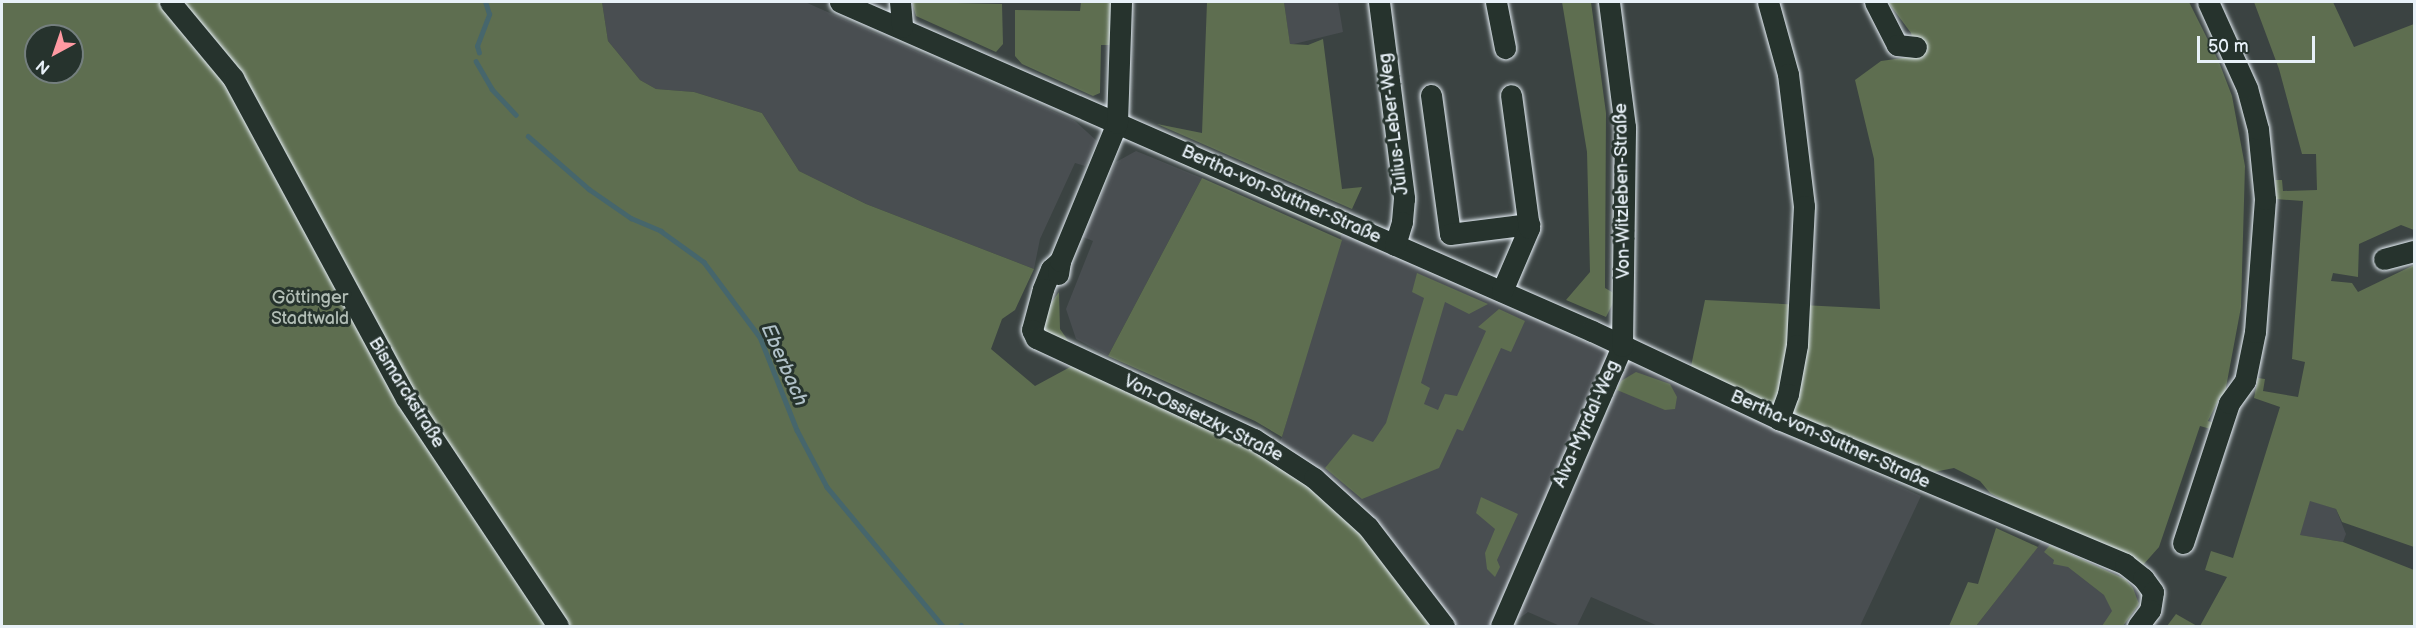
<!DOCTYPE html>
<html>
<head>
<meta charset="utf-8">
<style>
  body { margin:0 }
  #map { position:relative; width:2416px; height:628px; overflow:hidden; background:#3b4342; font-family:"Balsamiq Sans",sans-serif }
  div>[style] { position:absolute }
  .built>* { inset:0; background:#494e51 }
  .green>* { inset:0; background:#5e6e50; transform-origin:0 0 }
  .stream>* { height:4.5px; margin:-2.25px; padding:0 2.25px; transform-origin:2.25px; border-radius:2.25px; background:#46666c }
  .roads { filter:drop-shadow(0 0 2px #e8f1f8) drop-shadow(0 0 2px #e8f1f8) }
  .minor>* { height:21px; margin:-10.5px; padding:0 10.5px; transform-origin:10.5px; border-radius:10.5px; background:#26332d }
  span { translate:-50% -50%; white-space:nowrap; text-align:center; line-height:1.15; -webkit-text-stroke:6px #26332d; paint-order:stroke }
  .street-label { font-size:18px; color:#e8f1f8 }
  .park-label { font-size:18px; color:#b1bdb5 }
  .water-label { font-size:20px; color:#afc0c7; font-style:italic }
  .frame { position:absolute; inset:0; border:3px solid #e8f1f8; pointer-events:none }
  .north { position:absolute; left:24px; top:24px; width:60px; height:60px; box-sizing:border-box; background:#26332d; border:2px solid #747f7e; border-radius:50%; rotate:220deg; font-size:16px; font-weight:700; line-height:24px; text-align:center; color:#e8f1f8 }
  .north::after { content:''; display:block; margin:auto; width:21px; height:27px; background:#ff9aa2; clip-path:polygon(50% 0,100% 100%,50% 72%,0 100%) }
  .scale { position:absolute; left:2197px; top:36px; width:118px; height:27px; box-sizing:border-box; border:3px solid #e8f1f8; border-top:0; padding-left:8px; font-size:18px; line-height:21px; white-space:nowrap; color:#e8f1f8; -webkit-text-stroke:4px #26332d; paint-order:stroke }
</style>
</head>
<body>
<div id="map">
  <div class="built">
    <div style="clip-path:polygon(602px 2px,805px 2px,1075px 121px,1097px 141px,1085px 166px,1075px 163px,1040px 239px,1034px 269px,866px 204px,799px 171px,762px 113px,694px 92px,656px 89px,640px 80px,608px 41px)"></div>
    <div style="clip-path:polygon(1284px 2px,1338px 2px,1343px 32px,1290px 45px)"></div>
    <div style="clip-path:polygon(1136px 151px,1202px 178px,1108px 356px,1076px 339px,1066px 309px,1093px 241px,1083px 237px,1116px 162px)"></div>
    <div style="clip-path:polygon(1343px 230px,1921px 496px,1860px 626px,1658px 626px,1591px 597px,1577px 626px,1560px 626px,1528px 612px,1509px 626px,1433px 626px,1272px 459px,1282px 437px)"></div>
    <div style="clip-path:polygon(2310px 500px,2336px 509px,2346px 534px,2343px 542px,2299px 535px)"></div>
    <div style="clip-path:polygon(2042px 541px,2125px 579px,2138px 594px,2139px 604px,2123px 626px,1976px 626px)"></div>
  </div>
  <div class="green">
    <div style="clip-path:polygon(evenodd,2px 2px,602px 2px,608px 41px,640px 80px,656px 89px,694px 92px,762px 113px,799px 171px,866px 204px,1034px 269px,1015px 310px,1002px 319px,991px 349px,1035px 386px,1072px 366px,1239px 441px,1315px 490px,1368px 540px,1433px 626px,2px 626px,2px 2px,36px 36px,72px 36px,72px 72px,36px 72px,36px 36px)"></div>
    <div style="clip-path:polygon(912px 2px,1002px 4px,1003px 44px,996px 52px,916px 16px)"></div>
    <div style="clip-path:polygon(1081px 2px,1111px 2px,1110px 45px,1101px 45px,1100px 93px,1093px 96px,1022px 64px,1015px 56px,1015px 10px,1080px 11px)"></div>
    <div style="clip-path:polygon(1207px 2px,1284px 2px,1290px 44px,1308px 45px,1323px 39px,1342px 189px,1362px 187px,1352px 209px,1157px 124px,1202px 133px)"></div>
    <div style="clip-path:polygon(1562px 2px,1591px 2px,1606px 113px,1605px 288px,1617px 295px,1606px 317px,1566px 300px,1590px 272px,1587px 152px)"></div>
    <div style="clip-path:polygon(1888px 2px,2189px 2px,2219px 62px,2232px 96px,2245px 166px,2241px 307px,2224px 398px,2220px 397px,2208px 421px,2216px 424px,2214px 430px,2200px 426px,2159px 547px,2143px 565px,2028px 514px,1990px 493px,1980px 481px,1954px 468px,1934px 472px,1690px 371px,1705px 300px,1880px 309px,1874px 159px,1855px 80px,1881px 61px,1917px 56px,1911px 33px)"></div>
    <div style="clip-path:polygon(2254px 2px,2333px 2px,2354px 47px,2414px 24px,2414px 230px,2401px 225px,2359px 244px,2358px 277px,2333px 273px,2331px 281px,2352px 283px,2358px 292px,2414px 265px,2414px 547px,2342px 522px,2336px 509px,2310px 501px,2300px 535px,2343px 542px,2414px 570px,2414px 626px,2200px 626px,2227px 577px,2205px 570px,2211px 551px,2233px 558px,2280px 407px,2254px 398px,2258px 378px,2265px 379px,2263px 391px,2298px 397px,2305px 362px,2292px 359px,2303px 201px,2276px 199px,2275px 180px,2282px 180px,2283px 191px,2317px 190px,2316px 154px,2302px 154px,2279px 69px)"></div>
    <div style="left:1183px;top:160px;width:175px;height:4px;rotate:24deg"></div>
    <div style="clip-path:polygon(1202px 178px,1342px 240px,1282px 437px,1255px 421px,1108px 356px)"></div>
    <div style="clip-path:polygon(1417px 273px,1488px 304px,1469px 314px,1445px 302px,1421px 383px,1430px 388px,1424px 404px,1438px 410px,1445px 394px,1457px 396px,1486px 331px,1478px 327px,1499px 309px,1525px 321px,1511px 352px,1501px 348px,1463px 431px,1457px 429px,1439px 468px,1362px 499px,1325px 468px,1353px 434px,1373px 442px,1386px 423px,1424px 298px,1412px 292px)"></div>
    <div style="clip-path:polygon(1059px 292px,1060px 329px,1074px 349px,1044px 330px,1047px 309px)"></div>
    <div style="clip-path:polygon(1636px 372px,1670px 384px,1677px 397px,1675px 409px,1665px 410px,1617px 390px,1621px 381px)"></div>
    <div style="clip-path:polygon(1481px 497px,1518px 514px,1497px 560px,1500px 567px,1495px 577px,1487px 569px,1485px 553px,1495px 529px,1476px 513px)"></div>
    <div style="clip-path:polygon(1996px 528px,2038px 547px,1976px 626px,1949px 626px,1968px 582px,1978px 584px)"></div>
    <div style="clip-path:polygon(2050px 545px,2125px 579px,2133px 588px,2139px 604px,2123px 626px,2102px 626px,2112px 611px,2104px 595px,2068px 567px,2053px 564px,2054px 560px,2044px 552px)"></div>
    <div style="clip-path:polygon(2176px 614px,2197px 626px,2167px 626px)"></div>
  </div>
  <div class="stream">
    <div style="left:479px;top:53px;width:7px;rotate:-106deg"></div>
    <div style="left:477px;top:46px;width:34px;rotate:-69deg"></div>
    <div style="left:489px;top:14px;width:13px;rotate:-108deg"></div>
    <div style="left:476px;top:61px;width:32px;rotate:60deg"></div>
    <div style="left:492px;top:89px;width:35px;rotate:47deg"></div>
    <div style="left:528px;top:136px;width:81px;rotate:41deg"></div>
    <div style="left:589px;top:189px;width:51px;rotate:34.6deg"></div>
    <div style="left:631px;top:218px;width:33px;rotate:23deg"></div>
    <div style="left:661px;top:231px;width:53px;rotate:35.8deg"></div>
    <div style="left:704px;top:262px;width:94px;rotate:53.3deg"></div>
    <div style="left:760px;top:337px;width:100px;rotate:68.3deg"></div>
    <div style="left:797px;top:430px;width:64px;rotate:62.2deg"></div>
    <div style="left:827px;top:487px;width:181px;rotate:50.2deg"></div>
    <div style="left:960px;top:626px;width:1px;rotate:-45deg"></div>
  </div>
  <div class="roads">
    <div class="minor">
      <div style="left:170px;top:2px;width:99px;rotate:50.3deg"></div>
      <div style="left:233px;top:78px;width:364px;rotate:61.6deg"></div>
      <div style="left:406px;top:398px;width:274px;rotate:56.3deg"></div>
      <div style="left:840px;top:2px;width:821px;rotate:23.63deg"></div>
      <div style="left:1592px;top:331px;width:207px;rotate:25.2deg"></div>
      <div style="left:1779px;top:419px;width:375px;rotate:22.7deg"></div>
      <div style="left:2125px;top:564px;width:23px;rotate:38deg"></div>
      <div style="left:2143px;top:578px;width:17px;rotate:54deg"></div>
      <div style="left:2153px;top:592px;width:18px;rotate:99deg"></div>
      <div style="left:2150px;top:610px;width:20px;rotate:127deg"></div>
      <div style="left:900px;top:2px;width:25px;rotate:85deg"></div>
      <div style="left:1379px;top:2px;width:198px;rotate:82.7deg"></div>
      <div style="left:1404px;top:198px;width:24px;rotate:95deg"></div>
      <div style="left:1402px;top:222px;width:24px;rotate:107deg"></div>
      <div style="left:1496px;top:2px;width:47px;rotate:78.9deg"></div>
      <div style="left:1768px;top:2px;width:75px;rotate:74.5deg"></div>
      <div style="left:1788px;top:74px;width:133px;rotate:83.1deg"></div>
      <div style="left:1804px;top:206px;width:139px;rotate:92.9deg"></div>
      <div style="left:1797px;top:345px;width:50px;rotate:100.4deg"></div>
      <div style="left:1788px;top:394px;width:27px;rotate:110deg"></div>
      <div style="left:1875px;top:2px;width:48px;rotate:62.9deg"></div>
      <div style="left:1897px;top:45px;width:19px;rotate:6deg"></div>
      <div style="left:1431px;top:95px;width:140px;rotate:82.2deg"></div>
      <div style="left:1450px;top:234px;width:80px;rotate:-7.2deg"></div>
      <div style="left:2384px;top:259px;width:31px;rotate:-15deg"></div>
      <div style="left:1060px;top:261px;width:12px;rotate:138deg"></div>
      <div style="left:1051px;top:269px;width:22px;rotate:112deg"></div>
      <div style="left:1043px;top:289px;width:42px;rotate:105deg"></div>
      <div style="left:1032px;top:330px;width:9px;rotate:63deg"></div>
      <div style="left:1036px;top:338px;width:240px;rotate:24.9deg"></div>
      <div style="left:1254px;top:439px;width:72px;rotate:33deg"></div>
      <div style="left:1314px;top:478px;width:73px;rotate:42.2deg"></div>
      <div style="left:1368px;top:527px;width:125px;rotate:52.5deg"></div>
      <div style="left:1058px;top:274px;width:13px;rotate:-81deg"></div>
      <div style="left:1060px;top:261px;width:149px;rotate:-67.6deg"></div>
      <div style="left:1117px;top:123px;width:121px;rotate:-88.1deg"></div>
      <div style="left:1502px;top:291px;width:69px;rotate:-66.8deg"></div>
      <div style="left:1529px;top:228px;width:134px;rotate:-97.7deg"></div>
      <div style="left:2183px;top:543px;width:147px;rotate:-71.8deg"></div>
      <div style="left:2229px;top:403px;width:27px;rotate:-54deg"></div>
      <div style="left:2245px;top:381px;width:50px;rotate:-78.5deg"></div>
      <div style="left:2255px;top:332px;width:133px;rotate:-85.7deg"></div>
      <div style="left:2265px;top:199px;width:70px;rotate:-95.7deg"></div>
      <div style="left:2258px;top:129px;width:42px;rotate:-105deg"></div>
      <div style="left:2247px;top:88px;width:94px;rotate:-114.4deg"></div>
      <div style="left:1501px;top:626px;width:305px;rotate:-66.6deg"></div>
      <div style="left:1622px;top:346px;width:219px;rotate:-89.2deg"></div>
      <div style="left:1625px;top:127px;width:126px;rotate:-97.3deg"></div>
    </div>
  </div>
  <div class="street-label">
    <span style="left:1394px;top:124px;rotate:-97deg">Julius-Leber-Weg</span>
    <span style="left:1623px;top:191px;rotate:-91deg">Von-Witzleben-Straße</span>
    <span style="left:1281px;top:195px;rotate:24deg">Bertha-von-Suttner-Straße</span>
    <span style="left:406px;top:393px;rotate:58deg">Bismarckstraße</span>
    <span style="left:1203px;top:419px;rotate:26deg">Von-Ossietzky-Straße</span>
    <span style="left:1587px;top:424px;rotate:-66deg">Alva-Myrdal-Weg</span>
    <span style="left:1830px;top:440px;rotate:24deg">Bertha-von-Suttner-Straße</span>
  </div>
  <div class="park-label">
    <span style="left:310px;top:309px">Göttinger<br>Stadtwald</span>
  </div>
  <div class="water-label">
    <span style="left:784px;top:365px;rotate:66deg">Eberbach</span>
  </div>
  <div class="frame"></div>
  <div class="north">N</div>
  <div class="scale">50 m</div>
</div>
</body>
</html>
